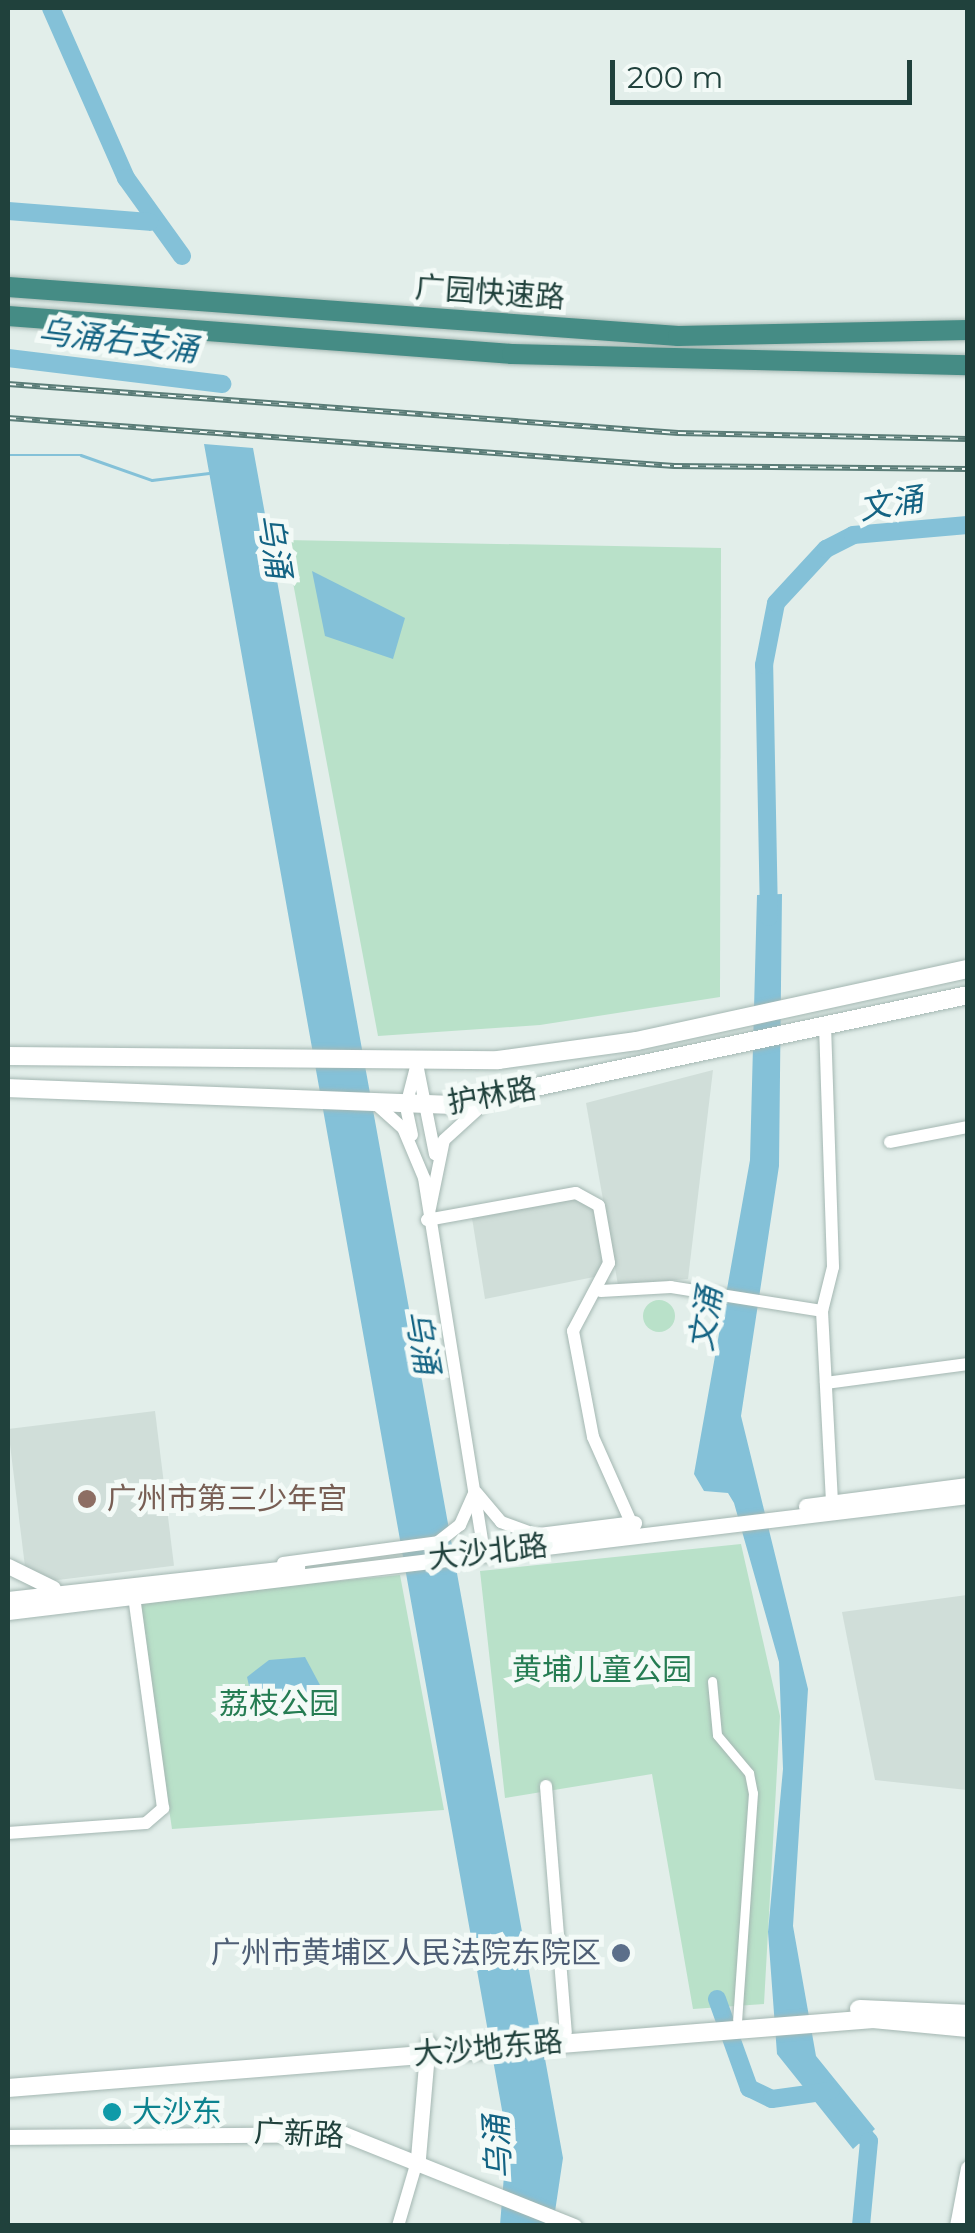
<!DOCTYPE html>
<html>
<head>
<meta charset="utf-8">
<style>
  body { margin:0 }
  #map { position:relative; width:975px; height:2233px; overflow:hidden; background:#e2eeea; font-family:Montserrat,"Noto Sans SC",sans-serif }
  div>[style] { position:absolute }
  .built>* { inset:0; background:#d0ded9; transform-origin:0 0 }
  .green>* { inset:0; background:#b9e1c9 }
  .round { border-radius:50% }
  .water>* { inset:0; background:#84c1d8 }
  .stream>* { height:2.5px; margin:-1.25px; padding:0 1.25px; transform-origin:1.25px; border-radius:1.25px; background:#84c1d8 }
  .river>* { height:18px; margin:-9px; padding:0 9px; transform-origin:9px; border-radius:9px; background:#84c1d8 }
  .roads { filter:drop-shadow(0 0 2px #a4b7b2) drop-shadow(0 0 2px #a4b7b2) }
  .pedestrian>* { height:9px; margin:-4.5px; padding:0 4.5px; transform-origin:4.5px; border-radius:4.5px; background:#fff }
  .minor>* { height:12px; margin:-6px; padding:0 6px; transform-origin:6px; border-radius:6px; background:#fff }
  .tertiary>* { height:15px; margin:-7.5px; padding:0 7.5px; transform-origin:7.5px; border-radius:7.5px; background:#fff }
  .secondary>* { height:18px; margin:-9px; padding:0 9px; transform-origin:9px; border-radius:9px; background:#fff }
  .trunk>* { height:20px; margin:-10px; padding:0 10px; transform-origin:10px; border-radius:10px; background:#458c85 }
  .rail>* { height:6px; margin-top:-3px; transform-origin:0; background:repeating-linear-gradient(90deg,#f3faf7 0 8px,#5a7c77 0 16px); box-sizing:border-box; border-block:2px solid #5a7c77 }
  .dots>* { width:28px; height:28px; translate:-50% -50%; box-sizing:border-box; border:5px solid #f3faf7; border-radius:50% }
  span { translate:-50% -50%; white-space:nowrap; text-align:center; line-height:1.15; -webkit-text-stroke:10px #f3faf7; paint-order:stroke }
  .street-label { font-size:30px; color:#20413c }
  .education-label { font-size:30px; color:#785e54 }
  .left { translate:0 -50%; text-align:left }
  .park-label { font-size:30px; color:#257c52 }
  .service-label { font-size:30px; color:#4e5e75 }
  .right { translate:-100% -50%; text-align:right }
  .culture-label { font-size:30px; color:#0d838f }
  .water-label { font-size:32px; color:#136383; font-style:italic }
  .frame { position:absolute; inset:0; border:10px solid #20413c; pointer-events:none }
  .scale { position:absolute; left:610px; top:60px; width:302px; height:45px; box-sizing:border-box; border:5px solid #20413c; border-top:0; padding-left:12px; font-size:30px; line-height:35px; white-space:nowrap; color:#20413c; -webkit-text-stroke:8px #f3faf7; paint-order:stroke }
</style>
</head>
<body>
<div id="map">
  <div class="built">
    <div style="clip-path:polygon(713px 1070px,688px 1279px,618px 1285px,586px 1103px)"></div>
    <div style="clip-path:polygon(572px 1196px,600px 1213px,607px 1249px,599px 1276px,485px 1299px,472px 1218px)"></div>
    <div style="left:155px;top:1411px;width:156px;height:148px;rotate:83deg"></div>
    <div style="clip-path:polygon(967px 1595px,967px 1790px,875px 1780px,842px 1612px)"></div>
  </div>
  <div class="green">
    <div style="clip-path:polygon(285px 540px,721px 548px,720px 997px,540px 1025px,378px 1036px)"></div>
    <div class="round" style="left:643px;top:1300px;width:32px;height:32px"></div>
    <div style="clip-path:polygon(741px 1544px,780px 1716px,764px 2004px,693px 2009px,652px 1774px,505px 1798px,480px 1571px)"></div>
    <div style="clip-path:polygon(400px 1575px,444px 1810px,172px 1829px,138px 1600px)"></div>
  </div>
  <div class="water">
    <div style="clip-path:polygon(204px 444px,253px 448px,563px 2158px,553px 2225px,500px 2225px,507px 2138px)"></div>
    <div style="clip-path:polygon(312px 571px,405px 618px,393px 659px,325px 636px)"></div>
    <div style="clip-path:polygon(782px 894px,779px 1166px,741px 1416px,808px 1689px,793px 1926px,816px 2056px,875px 2129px,853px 2149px,777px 2054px,768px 1932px,783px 1769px,779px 1662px,734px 1503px,728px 1493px,704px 1491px,694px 1474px,750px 1160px,757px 895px)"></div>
    <div style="clip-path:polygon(305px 1657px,328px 1700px,319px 1708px,250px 1690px,247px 1677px,269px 1660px)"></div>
  </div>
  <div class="stream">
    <div style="left:8px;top:455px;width:73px"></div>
    <div style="left:81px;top:455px;width:75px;rotate:19.4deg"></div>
    <div style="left:152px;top:480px;width:57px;rotate:-7deg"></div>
  </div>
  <div class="river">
    <div style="left:51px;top:8px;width:186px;rotate:66.2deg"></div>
    <div style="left:126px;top:178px;width:96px;rotate:54.3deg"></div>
    <div style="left:8px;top:211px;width:142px;rotate:4.4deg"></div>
    <div style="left:8px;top:358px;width:216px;rotate:6.9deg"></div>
    <div style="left:769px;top:917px;width:252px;rotate:-91.1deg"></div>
    <div style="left:764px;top:665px;width:63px;rotate:-79deg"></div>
    <div style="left:776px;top:603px;width:74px;rotate:-47.2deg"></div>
    <div style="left:826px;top:549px;width:30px;rotate:-27deg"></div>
    <div style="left:853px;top:535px;width:115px;rotate:-5deg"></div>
    <div style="left:717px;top:1999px;width:95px;rotate:70.2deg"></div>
    <div style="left:749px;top:2088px;width:25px;rotate:26deg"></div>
    <div style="left:772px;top:2099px;width:59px;rotate:-7.9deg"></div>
    <div style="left:855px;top:2124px;width:22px;rotate:51deg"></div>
    <div style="left:869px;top:2141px;width:85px;rotate:95.4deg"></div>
  </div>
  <div class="roads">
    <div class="pedestrian">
      <div style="left:712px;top:1681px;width:54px;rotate:84.7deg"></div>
      <div style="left:717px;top:1735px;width:50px;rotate:49.9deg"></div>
      <div style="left:749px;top:1773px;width:20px;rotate:79deg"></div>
      <div style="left:753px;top:1793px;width:227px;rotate:94deg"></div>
    </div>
    <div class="minor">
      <div style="left:825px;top:1025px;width:242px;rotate:88.1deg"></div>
      <div style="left:833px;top:1267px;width:45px;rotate:104deg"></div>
      <div style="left:822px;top:1311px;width:191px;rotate:87deg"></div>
      <div style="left:417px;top:1064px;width:92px;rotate:78.7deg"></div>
      <div style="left:376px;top:1104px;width:36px;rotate:42deg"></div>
      <div style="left:403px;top:1128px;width:54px;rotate:67.2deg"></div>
      <div style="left:424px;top:1178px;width:375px;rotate:80.9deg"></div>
      <div style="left:412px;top:1135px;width:30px;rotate:-102deg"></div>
      <div style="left:406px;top:1106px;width:40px;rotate:-75.6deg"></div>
      <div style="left:890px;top:1142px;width:79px;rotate:-10.9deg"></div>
      <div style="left:430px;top:1208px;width:69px;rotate:-78.4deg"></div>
      <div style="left:444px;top:1140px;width:59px;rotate:-42.3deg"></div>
      <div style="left:427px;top:1220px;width:151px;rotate:-10.3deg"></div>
      <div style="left:576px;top:1193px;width:26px;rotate:29deg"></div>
      <div style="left:599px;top:1206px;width:58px;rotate:80deg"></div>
      <div style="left:609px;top:1263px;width:77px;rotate:117.9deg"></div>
      <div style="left:573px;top:1331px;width:108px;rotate:79.3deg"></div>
      <div style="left:593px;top:1437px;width:101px;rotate:66deg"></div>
      <div style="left:601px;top:1291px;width:70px;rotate:-3.3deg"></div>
      <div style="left:671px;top:1287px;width:153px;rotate:9deg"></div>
      <div style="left:826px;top:1383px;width:143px;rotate:-7.6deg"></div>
      <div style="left:476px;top:1492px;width:39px;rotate:50deg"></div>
      <div style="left:501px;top:1522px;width:35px;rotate:20deg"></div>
      <div style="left:283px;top:1563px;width:156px;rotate:-7.7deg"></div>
      <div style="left:438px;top:1542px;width:28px;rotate:-38deg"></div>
      <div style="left:460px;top:1525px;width:35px;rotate:-66deg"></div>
      <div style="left:546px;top:1786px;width:247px;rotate:85.4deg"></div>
      <div style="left:8px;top:1833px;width:138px;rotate:-4.1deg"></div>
      <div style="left:146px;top:1823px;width:23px;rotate:-41deg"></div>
      <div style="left:163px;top:1808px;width:214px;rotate:-97.8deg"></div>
      <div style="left:398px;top:2226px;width:71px;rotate:-73.6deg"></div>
    </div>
    <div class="tertiary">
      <div style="left:806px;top:1506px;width:163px;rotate:-7.4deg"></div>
      <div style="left:523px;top:1537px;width:112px;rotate:-7.2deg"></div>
      <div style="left:8px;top:1566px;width:50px;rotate:26.1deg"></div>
      <div style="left:8px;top:1599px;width:291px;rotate:-6.3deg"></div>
      <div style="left:8px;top:1612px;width:967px;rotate:-6.89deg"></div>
      <div style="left:8px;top:2137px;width:336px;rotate:-0.5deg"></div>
      <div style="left:344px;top:2134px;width:248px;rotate:21.8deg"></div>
      <div style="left:418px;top:2158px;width:116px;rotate:-85.1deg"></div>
      <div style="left:957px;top:2226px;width:59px;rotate:-79.3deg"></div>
    </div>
    <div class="secondary">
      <div style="left:8px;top:1056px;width:490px;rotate:0.5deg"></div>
      <div style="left:498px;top:1060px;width:140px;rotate:-7.8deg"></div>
      <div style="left:637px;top:1041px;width:339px;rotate:-12.3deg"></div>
      <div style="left:8px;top:1088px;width:443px;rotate:2.2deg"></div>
      <div style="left:451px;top:1105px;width:529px;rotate:-12.01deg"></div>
      <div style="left:859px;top:2009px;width:109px;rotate:2.6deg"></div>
      <div style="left:8px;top:2088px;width:868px;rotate:-4.56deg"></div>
      <div style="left:873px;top:2019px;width:95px;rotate:5.4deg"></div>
    </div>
    <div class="trunk">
      <div style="left:8px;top:287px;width:672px;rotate:4.18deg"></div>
      <div style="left:678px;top:336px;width:290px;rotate:-1.2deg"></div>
      <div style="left:8px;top:316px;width:505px;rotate:4.31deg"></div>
      <div style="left:512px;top:354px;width:456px;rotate:1.4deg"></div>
    </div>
  </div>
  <div class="rail">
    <div style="left:8px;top:384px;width:672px;rotate:4.18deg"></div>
    <div style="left:678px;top:433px;width:290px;rotate:1.2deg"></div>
    <div style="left:8px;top:418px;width:668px;rotate:4.12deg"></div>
    <div style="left:674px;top:466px;width:294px;rotate:0.6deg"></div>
  </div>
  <div class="dots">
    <div style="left:87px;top:1499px;background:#8d6e63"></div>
    <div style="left:621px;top:1953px;background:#5c6f8a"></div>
    <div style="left:112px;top:2112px;background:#0f9aa8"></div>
  </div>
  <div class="street-label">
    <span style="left:490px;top:293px;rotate:4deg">广园快速路</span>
    <span style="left:492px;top:1096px;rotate:-10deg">护林路</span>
    <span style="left:488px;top:1552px;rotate:-6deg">大沙北路</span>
    <span style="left:488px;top:2048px;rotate:-5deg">大沙地东路</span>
    <span style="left:299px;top:2134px;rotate:3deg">广新路</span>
  </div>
  <div class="education-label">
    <span class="left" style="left:107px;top:1499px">广州市第三少年宫</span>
  </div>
  <div class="park-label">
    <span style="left:602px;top:1670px">黄埔儿童公园</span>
    <span style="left:279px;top:1704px">荔枝公园</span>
  </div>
  <div class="service-label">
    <span class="right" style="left:601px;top:1953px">广州市黄埔区人民法院东院区</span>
  </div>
  <div class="culture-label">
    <span class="left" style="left:132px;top:2112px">大沙东</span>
  </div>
  <div class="water-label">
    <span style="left:118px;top:341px;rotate:7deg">乌涌右支涌</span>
    <span style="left:891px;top:504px;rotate:-9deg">文涌</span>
    <span style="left:274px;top:546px;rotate:81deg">乌涌</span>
    <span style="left:706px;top:1319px;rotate:-81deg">文涌</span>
    <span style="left:422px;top:1342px;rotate:80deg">乌涌</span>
    <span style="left:498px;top:2147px;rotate:-93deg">乌涌</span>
  </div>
  <div class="frame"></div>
  <div class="scale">200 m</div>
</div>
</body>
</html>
